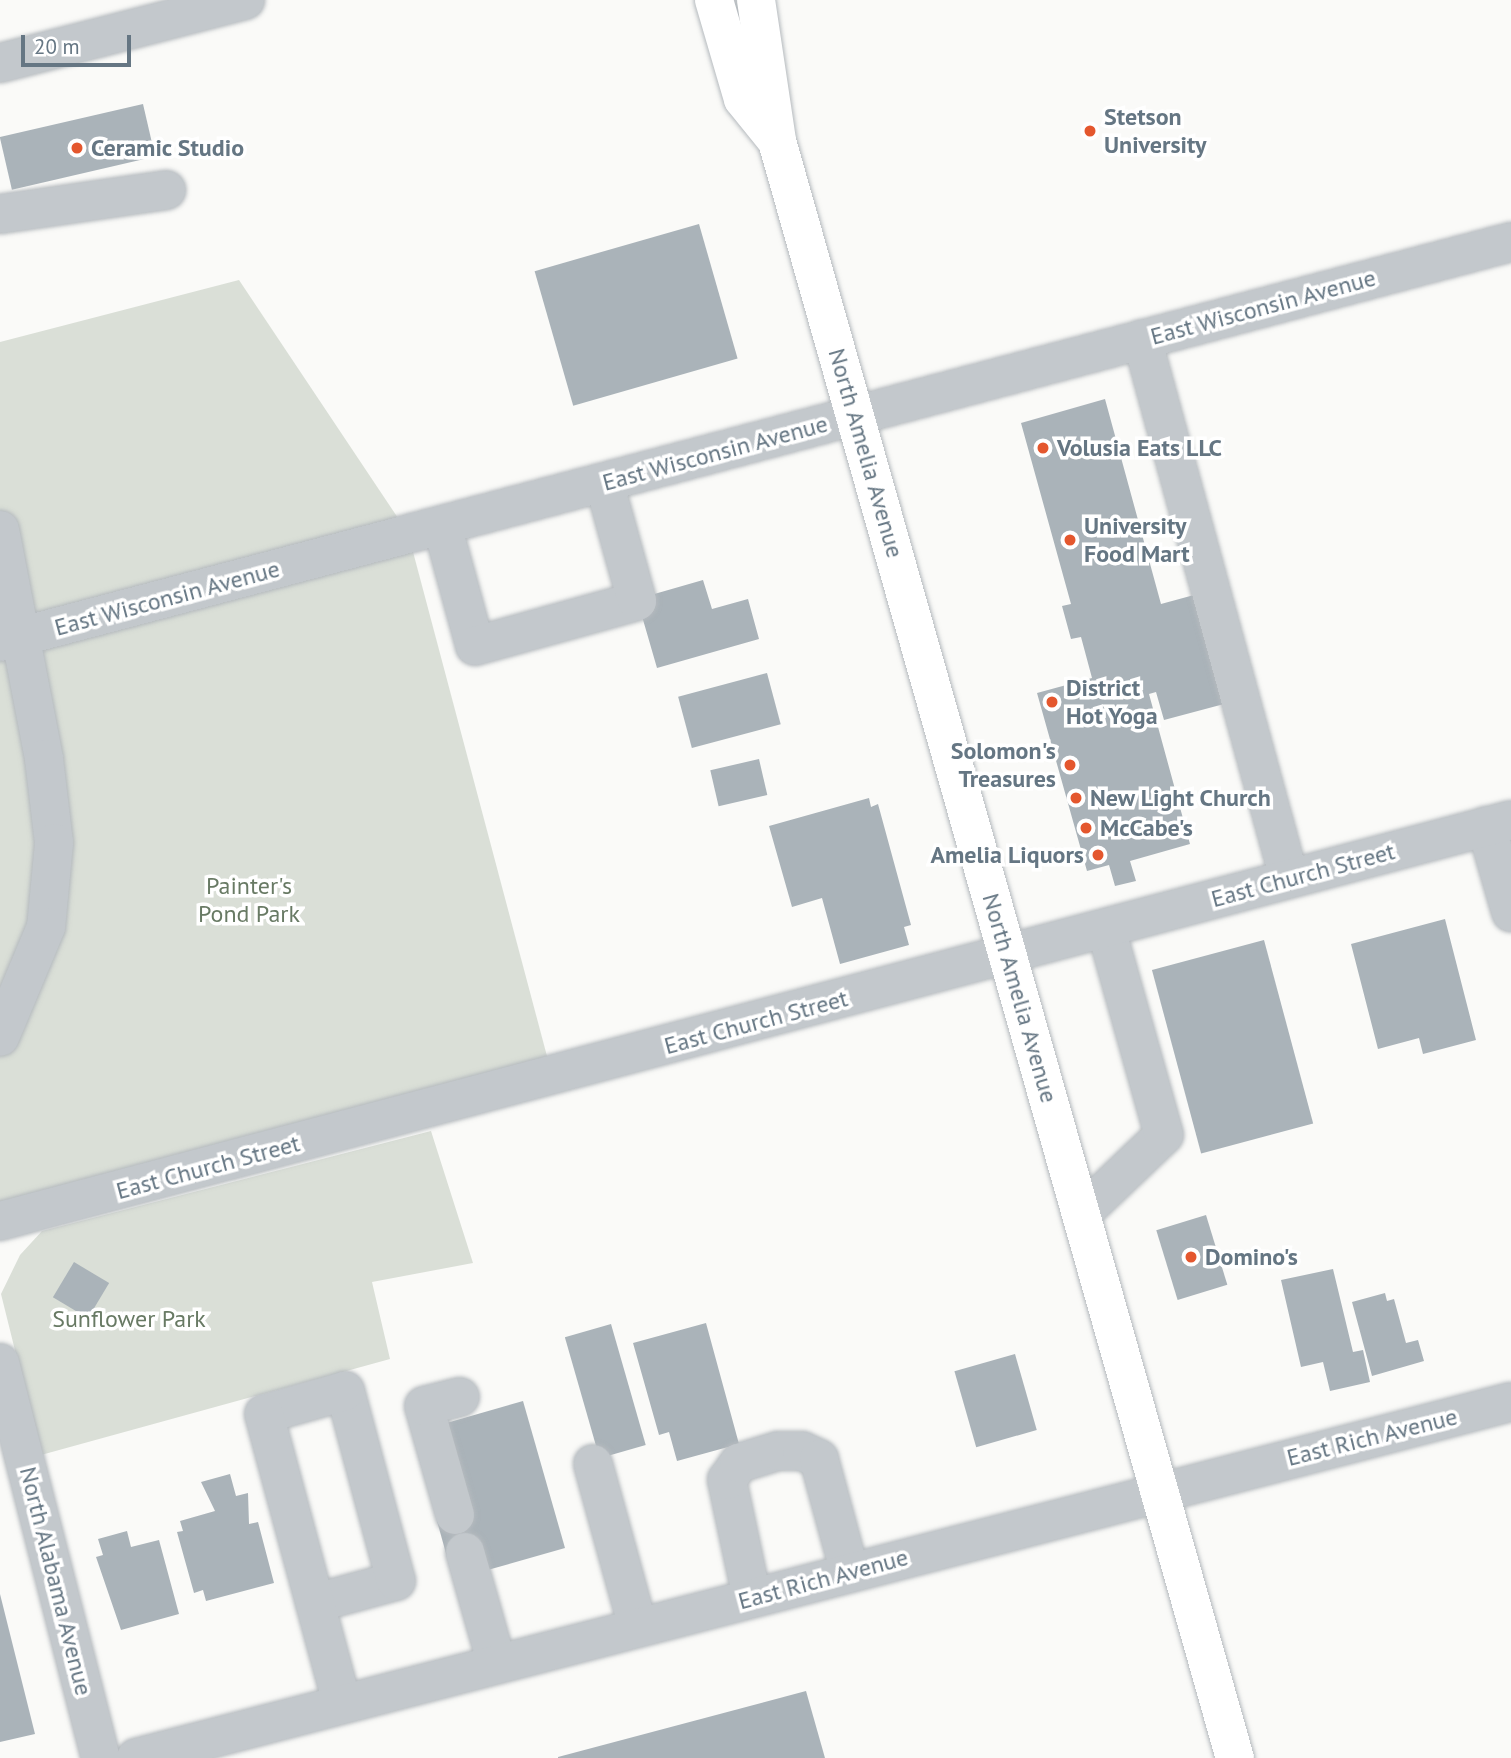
<!DOCTYPE html>
<html>
<head>
<meta charset="utf-8">
<style>
  body { margin:0 }
  #map { position:relative; width:1511px; height:1758px; overflow:hidden; background:#fafaf8; font-family:"PT Sans",sans-serif }
  div>[style] { position:absolute }
  .green>* { inset:0; background:#dadfd7 }
  .building>* { inset:0; background:#aab3b9; transform-origin:0 0 }
  .roads { filter:drop-shadow(0 0 2px #b5babe) drop-shadow(0 0 2px #b5babe) }
  .minor>* { height:38px; margin:-19px; padding:0 19px; transform-origin:19px; border-radius:19px; background:#c3c8cc }
  .major>* { height:38px; margin:-19px; padding:0 19px; transform-origin:19px; border-radius:19px; background:#fff }
  .dots>* { width:19px; height:19px; translate:-50% -50%; box-sizing:border-box; border:4px solid #fff; border-radius:50% }
  span { translate:-50% -50%; white-space:nowrap; text-align:center; line-height:1.15; -webkit-text-stroke:7px #fff; paint-order:stroke }
  .poi-label { font-size:24px; color:#657683; font-weight:700 }
  .left { translate:0 -50%; text-align:left }
  .right { translate:-100% -50%; text-align:right }
  .street-label { font-size:24px; color:#657683 }
  .park-label { font-size:24px; color:#687a64 }
  .scale { position:absolute; left:21px; top:35px; width:110px; height:32px; box-sizing:border-box; border:4px solid #657683; border-top:0; padding-left:9px; font-size:21px; line-height:24px; white-space:nowrap; color:#657683; -webkit-text-stroke:5px #fff; paint-order:stroke }
</style>
</head>
<body>
<div id="map">
  <div class="green">
    <div style="clip-path:polygon(239px 280px,408px 533px,552px 1075px,0 1221px,0 342px)"></div>
    <div style="clip-path:polygon(431px 1131px,473px 1263px,372px 1282px,390px 1359px,41px 1455px,1px 1294px,20px 1255px,42px 1231px)"></div>
  </div>
  <div class="building">
    <div style="left:143px;top:104px;width:54px;height:147px;rotate:77deg"></div>
    <div style="left:699px;top:224px;width:140px;height:171px;rotate:74deg"></div>
    <div style="clip-path:polygon(1105px 399px,1161px 604px,1194px 595px,1224px 704px,1164px 720px,1156px 692px,1149px 694px,1190px 844px,1130px 861px,1136px 881px,1115px 886px,1109px 865px,1087px 871px,1037px 693px,1092px 678px,1081px 637px,1071px 639px,1062px 606px,1071px 604px,1021px 423px)"></div>
    <div style="clip-path:polygon(703px 580px,712px 609px,748px 599px,759px 639px,657px 668px,637px 599px)"></div>
    <div style="left:767px;top:673px;width:53px;height:92px;rotate:75deg"></div>
    <div style="left:759px;top:759px;width:37px;height:50px;rotate:77deg"></div>
    <div style="clip-path:polygon(869px 798px,871px 807px,878px 804px,911px 925px,904px 927px,909px 945px,840px 964px,822px 898px,792px 907px,769px 826px)"></div>
    <div style="clip-path:polygon(1445px 919px,1476px 1040px,1423px 1054px,1419px 1038px,1378px 1049px,1351px 944px)"></div>
    <div style="left:1264px;top:940px;width:190px;height:116px;rotate:75deg"></div>
    <div style="left:1206px;top:1215px;width:73px;height:52px;rotate:73deg"></div>
    <div style="left:74px;top:1262px;width:41px;height:41px;rotate:31deg"></div>
    <div style="clip-path:polygon(1333px 1269px,1353px 1352px,1363px 1350px,1370px 1382px,1330px 1391px,1323px 1362px,1301px 1367px,1281px 1280px)"></div>
    <div style="clip-path:polygon(1385px 1293px,1387px 1301px,1394px 1299px,1406px 1343px,1418px 1340px,1424px 1361px,1372px 1376px,1352px 1302px)"></div>
    <div style="clip-path:polygon(706px 1323px,739px 1444px,677px 1461px,669px 1432px,659px 1435px,633px 1343px)"></div>
    <div style="left:611px;top:1324px;width:126px;height:48px;rotate:74deg"></div>
    <div style="left:1015px;top:1354px;width:79px;height:63px;rotate:74deg"></div>
    <div style="clip-path:polygon(523px 1401px,565px 1548px,477px 1573px,447px 1557px,437px 1521px,436px 1426px)"></div>
    <div style="clip-path:polygon(230px 1474px,236px 1496px,248px 1493px,249px 1524px,258px 1522px,274px 1583px,206px 1601px,203px 1590px,194px 1593px,177px 1532px,183px 1531px,180px 1521px,215px 1511px,201px 1482px)"></div>
    <div style="clip-path:polygon(127px 1531px,131px 1547px,159px 1540px,179px 1614px,121px 1630px,96px 1557px,103px 1555px,98px 1539px)"></div>
    <div style="clip-path:polygon(0 1594px,35px 1734px,0 1742px)"></div>
    <div style="clip-path:polygon(806px 1691px,825px 1758px,558px 1758px,558px 1757px)"></div>
  </div>
  <div class="roads">
    <div class="minor">
      <div style="left:0;top:63px;width:253px;rotate:-14.4deg"></div>
      <div style="left:0;top:214px;width:168px;rotate:-8.2deg"></div>
      <div style="left:1142px;top:339px;width:559px;rotate:74.74deg"></div>
      <div style="left:442px;top:525px;width:125px;rotate:74.7deg"></div>
      <div style="left:475px;top:646px;width:168px;rotate:-15.5deg"></div>
      <div style="left:637px;top:601px;width:123px;rotate:-105.5deg"></div>
      <div style="left:0;top:530px;width:233px;rotate:79.1deg"></div>
      <div style="left:44px;top:759px;width:85px;rotate:83.2deg"></div>
      <div style="left:54px;top:843px;width:84px;rotate:95.4deg"></div>
      <div style="left:46px;top:927px;width:119px;rotate:112.7deg"></div>
      <div style="left:0;top:642px;width:1563px;rotate:-14.83deg"></div>
      <div style="left:1486px;top:826px;width:90px;rotate:73.8deg"></div>
      <div style="left:1082px;top:1213px;width:113px;rotate:-43.6deg"></div>
      <div style="left:1164px;top:1135px;width:214px;rotate:-105.7deg"></div>
      <div style="left:0;top:1221px;width:1563px;rotate:-14.86deg"></div>
      <div style="left:0;top:1363px;width:408px;rotate:75.7deg"></div>
      <div style="left:593px;top:1464px;width:169px;rotate:74.6deg"></div>
      <div style="left:455px;top:1515px;width:113px;rotate:-105.9deg"></div>
      <div style="left:424px;top:1406px;width:37px;rotate:-14deg"></div>
      <div style="left:465px;top:1552px;width:116px;rotate:74.1deg"></div>
      <div style="left:752px;top:1598px;width:121px;rotate:-102deg"></div>
      <div style="left:727px;top:1480px;width:21px;rotate:-55deg"></div>
      <div style="left:739px;top:1463px;width:41px;rotate:-17.1deg"></div>
      <div style="left:778px;top:1451px;width:24px"></div>
      <div style="left:802px;top:1451px;width:19px;rotate:25deg"></div>
      <div style="left:819px;top:1459px;width:118px;rotate:74.8deg"></div>
      <div style="left:315px;top:1603px;width:84px;rotate:-15.2deg"></div>
      <div style="left:396px;top:1581px;width:197px;rotate:-105deg"></div>
      <div style="left:345px;top:1391px;width:84px;rotate:164.1deg"></div>
      <div style="left:264px;top:1414px;width:300px;rotate:74.9deg"></div>
      <div style="left:136px;top:1758px;width:1420px;rotate:-14.52deg"></div>
    </div>
    <div class="major">
      <div style="left:714px;top:0;width:103px;rotate:73.7deg"></div>
      <div style="left:743px;top:99px;width:54px;rotate:51deg"></div>
      <div style="left:756px;top:0;width:143px;rotate:81.5deg"></div>
      <div style="left:777px;top:141px;width:1681px;rotate:74.19deg"></div>
    </div>
  </div>
  <div class="dots">
    <div style="left:1090px;top:131px;background:#e4572e"></div>
    <div style="left:77px;top:148px;background:#e4572e"></div>
    <div style="left:1043px;top:448px;background:#e4572e"></div>
    <div style="left:1070px;top:540px;background:#e4572e"></div>
    <div style="left:1052px;top:702px;background:#e4572e"></div>
    <div style="left:1070px;top:765px;background:#e4572e"></div>
    <div style="left:1076px;top:798px;background:#e4572e"></div>
    <div style="left:1086px;top:828px;background:#e4572e"></div>
    <div style="left:1098px;top:855px;background:#e4572e"></div>
    <div style="left:1191px;top:1257px;background:#e4572e"></div>
  </div>
  <div class="poi-label">
    <span class="left" style="left:1104px;top:131px">Stetson<br>University</span>
    <span class="left" style="left:91px;top:148px">Ceramic Studio</span>
    <span class="left" style="left:1057px;top:448px">Volusia Eats LLC</span>
    <span class="left" style="left:1084px;top:540px">University<br>Food Mart</span>
    <span class="left" style="left:1066px;top:702px">District<br>Hot Yoga</span>
    <span class="right" style="left:1056px;top:765px">Solomon's<br>Treasures</span>
    <span class="left" style="left:1090px;top:798px">New Light Church</span>
    <span class="left" style="left:1100px;top:828px">McCabe's</span>
    <span class="right" style="left:1084px;top:855px">Amelia Liquors</span>
    <span class="left" style="left:1205px;top:1257px">Domino's</span>
  </div>
  <div class="street-label">
    <span style="left:1263px;top:307px;rotate:-15deg">East Wisconsin Avenue</span>
    <span style="left:715px;top:453px;rotate:-15deg">East Wisconsin Avenue</span>
    <span style="left:866px;top:453px;rotate:74deg">North Amelia Avenue</span>
    <span style="left:167px;top:598px;rotate:-15deg">East Wisconsin Avenue</span>
    <span style="left:1303px;top:875px;rotate:-15deg">East Church Street</span>
    <span style="left:1020px;top:998px;rotate:74deg">North Amelia Avenue</span>
    <span style="left:756px;top:1022px;rotate:-15deg">East Church Street</span>
    <span style="left:208px;top:1167px;rotate:-15deg">East Church Street</span>
    <span style="left:1372px;top:1437px;rotate:-14deg">East Rich Avenue</span>
    <span style="left:823px;top:1579px;rotate:-15deg">East Rich Avenue</span>
    <span style="left:56px;top:1581px;rotate:76deg">North Alabama Avenue</span>
  </div>
  <div class="park-label">
    <span style="left:249px;top:900px">Painter's<br>Pond Park</span>
    <span style="left:129px;top:1319px">Sunflower Park</span>
  </div>
  <div class="scale">20 m</div>
</div>
</body>
</html>
